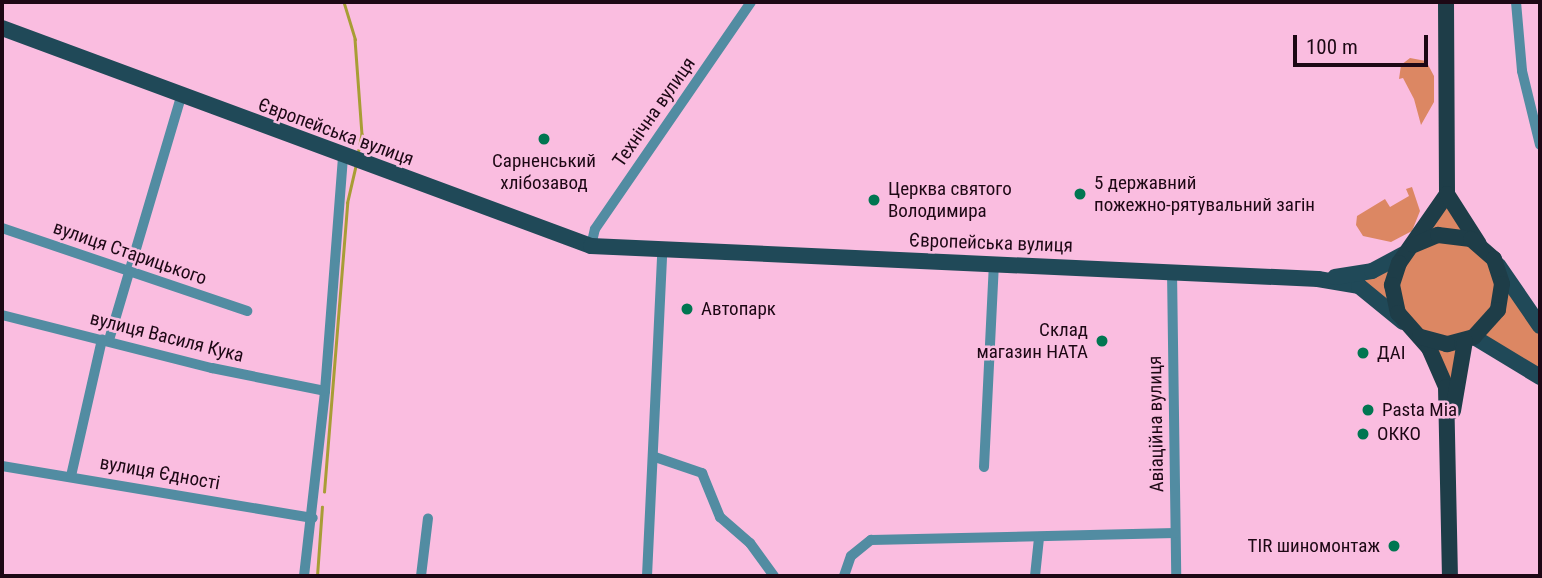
<!DOCTYPE html>
<html>
<head>
<meta charset="utf-8">
<style>
  body { margin:0 }
  #map { position:relative; width:1542px; height:578px; overflow:hidden; background:#fabde0; font-family:"Roboto Condensed",sans-serif }
  div>[style] { position:absolute }
  .green>* { inset:0; background:#dc8763 }
  .stream>* { height:2.5px; margin:-1.25px; padding:0 1.25px; transform-origin:1.25px; border-radius:1.25px; background:#a89d35 }
  .minor>* { height:10px; margin:-5px; padding:0 5px; transform-origin:5px; border-radius:5px; background:#528ca2 }
  .primary>* { height:16px; margin:-8px; padding:0 8px; transform-origin:8px; border-radius:8px; background:#204958 }
  .trunk>* { height:16px; margin:-8px; padding:0 8px; transform-origin:8px; border-radius:8px; background:#1e3d48 }
  .dots>* { width:19px; height:19px; translate:-50% -50%; box-sizing:border-box; border:4px solid #fabde0; border-radius:50% }
  span { translate:-50% -50%; white-space:nowrap; text-align:center; line-height:1.15; -webkit-text-stroke:5px #fabde0; paint-order:stroke }
  .street-label { font-size:19px; color:#1d0815 }
  .poi-label { font-size:19px; color:#1d0815 }
  .left { translate:0 -50%; text-align:left }
  .right { translate:-100% -50%; text-align:right }
  .frame { position:absolute; inset:0; border:4px solid #1d0815; pointer-events:none }
  .scale { position:absolute; left:1293px; top:35px; width:135px; height:32px; box-sizing:border-box; border:4px solid #1d0815; border-top:0; padding-left:9px; font-size:21px; line-height:24px; white-space:nowrap; color:#1d0815; -webkit-text-stroke:5px #fabde0; paint-order:stroke }
</style>
</head>
<body>
<div id="map">
  <div class="green">
    <div style="clip-path:polygon(1410px 58px,1426px 61px,1434px 76px,1434px 102px,1421px 125px,1414px 99px,1403px 78px,1399px 79px,1401px 65px)"></div>
    <div style="clip-path:polygon(1412px 187px,1420px 211px,1412px 231px,1391px 242px,1363px 236px,1356px 225px,1357px 216px,1385px 199px,1390px 207px,1409px 196px,1406px 189px)"></div>
    <div style="clip-path:polygon(1447px 194px,1540px 326px,1540px 377px,1474px 337px,1454px 405px,1441px 372px,1358px 274px,1404px 254px)"></div>
  </div>
  <div class="stream">
    <div style="left:344px;top:2px;width:39px;rotate:73deg"></div>
    <div style="left:355px;top:39px;width:95px;rotate:85.8deg"></div>
    <div style="left:362px;top:134px;width:20px;rotate:101deg"></div>
    <div style="left:324px;top:492px;width:290px;rotate:-85.4deg"></div>
    <div style="left:347px;top:203px;width:40px;rotate:-77deg"></div>
    <div style="left:317px;top:576px;width:69px;rotate:-85.9deg"></div>
  </div>
  <div class="minor">
    <div style="left:1516px;top:2px;width:69px;rotate:85deg"></div>
    <div style="left:1522px;top:71px;width:76px;rotate:76.3deg"></div>
    <div style="left:2px;top:228px;width:259px;rotate:18.7deg"></div>
    <div style="left:591px;top:246px;width:17px;rotate:-77deg"></div>
    <div style="left:595px;top:229px;width:275px;rotate:-55.5deg"></div>
    <div style="left:1172px;top:271px;width:305px;rotate:89.2deg"></div>
    <div style="left:2px;top:315px;width:217px;rotate:14.2deg"></div>
    <div style="left:212px;top:368px;width:115px;rotate:11.5deg"></div>
    <div style="left:109px;top:340px;width:253px;rotate:-73.5deg"></div>
    <div style="left:655px;top:457px;width:50px;rotate:18.8deg"></div>
    <div style="left:702px;top:473px;width:48px;rotate:67.8deg"></div>
    <div style="left:720px;top:517px;width:40px;rotate:41deg"></div>
    <div style="left:750px;top:543px;width:41px;rotate:54deg"></div>
    <div style="left:2px;top:466px;width:315px;rotate:9.5deg"></div>
    <div style="left:984px;top:467px;width:203px;rotate:-87.2deg"></div>
    <div style="left:71px;top:476px;width:140px;rotate:-77.2deg"></div>
    <div style="left:304px;top:576px;width:186px;rotate:-83.5deg"></div>
    <div style="left:325px;top:391px;width:235px;rotate:-85.6deg"></div>
    <div style="left:421px;top:576px;width:58px;rotate:-83.1deg"></div>
    <div style="left:647px;top:576px;width:324px;rotate:-87.3deg"></div>
    <div style="left:844px;top:576px;width:21px;rotate:-71deg"></div>
    <div style="left:851px;top:556px;width:26px;rotate:-39deg"></div>
    <div style="left:871px;top:540px;width:304px;rotate:-1.3deg"></div>
    <div style="left:1035px;top:576px;width:39px;rotate:-84deg"></div>
  </div>
  <div class="primary">
    <div style="left:2px;top:28px;width:628px;rotate:20.31deg"></div>
    <div style="left:591px;top:246px;width:728px;rotate:2.6deg"></div>
    <div style="left:1318px;top:279px;width:42px;rotate:9.7deg"></div>
    <div style="left:1359px;top:286px;width:57px;rotate:39.3deg"></div>
    <div style="left:1498px;top:265px;width:74px;rotate:55.5deg"></div>
    <div style="left:1335px;top:277px;width:37px;rotate:-9deg"></div>
    <div style="left:1372px;top:271px;width:36px;rotate:-28deg"></div>
    <div style="left:1474px;top:337px;width:77px;rotate:31.2deg"></div>
  </div>
  <div class="trunk">
    <div style="left:1446px;top:2px;width:192px;rotate:89.7deg"></div>
    <div style="left:1447px;top:194px;width:84px;rotate:124.8deg"></div>
    <div style="left:1399px;top:263px;width:23px;rotate:108deg"></div>
    <div style="left:1392px;top:285px;width:29px;rotate:78deg"></div>
    <div style="left:1398px;top:313px;width:47px;rotate:48.5deg"></div>
    <div style="left:1429px;top:348px;width:43px;rotate:66.4deg"></div>
    <div style="left:1446px;top:387px;width:189px;rotate:88.8deg"></div>
    <div style="left:1447px;top:194px;width:59px;rotate:57.4deg"></div>
    <div style="left:1414px;top:245px;width:26px;rotate:-23deg"></div>
    <div style="left:1438px;top:235px;width:33px;rotate:7deg"></div>
    <div style="left:1471px;top:239px;width:30px;rotate:41deg"></div>
    <div style="left:1494px;top:259px;width:26px;rotate:72deg"></div>
    <div style="left:1502px;top:284px;width:26px;rotate:99deg"></div>
    <div style="left:1498px;top:310px;width:36px;rotate:132deg"></div>
    <div style="left:1474px;top:337px;width:28px;rotate:165deg"></div>
    <div style="left:1447px;top:344px;width:28px;rotate:-165deg"></div>
    <div style="left:1453px;top:411px;width:71px;rotate:-80.3deg"></div>
  </div>
  <div class="dots">
    <div style="left:544px;top:139px;background:#007651"></div>
    <div style="left:1080px;top:194px;background:#007651"></div>
    <div style="left:874px;top:200px;background:#007651"></div>
    <div style="left:687px;top:309px;background:#007651"></div>
    <div style="left:1102px;top:341px;background:#007651"></div>
    <div style="left:1363px;top:353px;background:#007651"></div>
    <div style="left:1368px;top:410px;background:#007651"></div>
    <div style="left:1363px;top:434px;background:#007651"></div>
    <div style="left:1394px;top:546px;background:#007651"></div>
  </div>
  <div class="street-label">
    <span style="left:654px;top:112px;rotate:-55deg">Технічна вулиця</span>
    <span style="left:336px;top:132px;rotate:20deg">Європейська вулиця</span>
    <span style="left:991px;top:243px;rotate:2deg">Європейська вулиця</span>
    <span style="left:130px;top:253px;rotate:19deg">вулиця Старицького</span>
    <span style="left:167px;top:337px;rotate:14deg">вулиця Василя Кука</span>
    <span style="left:1156px;top:424px;rotate:-91deg">Авіаційна вулиця</span>
    <span style="left:160px;top:473px;rotate:10deg">вулиця Єдності</span>
  </div>
  <div class="poi-label">
    <span style="left:544px;top:172px">Сарненський<br>хлібозавод</span>
    <span class="left" style="left:1094px;top:194px">5 державний<br>пожежно-рятувальний загін</span>
    <span class="left" style="left:888px;top:200px">Церква святого<br>Володимира</span>
    <span class="left" style="left:701px;top:309px">Автопарк</span>
    <span class="right" style="left:1088px;top:341px">Склад<br>магазин НАТА</span>
    <span class="left" style="left:1377px;top:353px">ДАІ</span>
    <span class="left" style="left:1382px;top:410px">Pasta Mia</span>
    <span class="left" style="left:1377px;top:434px">ОККО</span>
    <span class="right" style="left:1380px;top:546px">TIR шиномонтаж</span>
  </div>
  <div class="frame"></div>
  <div class="scale">100 m</div>
</div>
</body>
</html>
